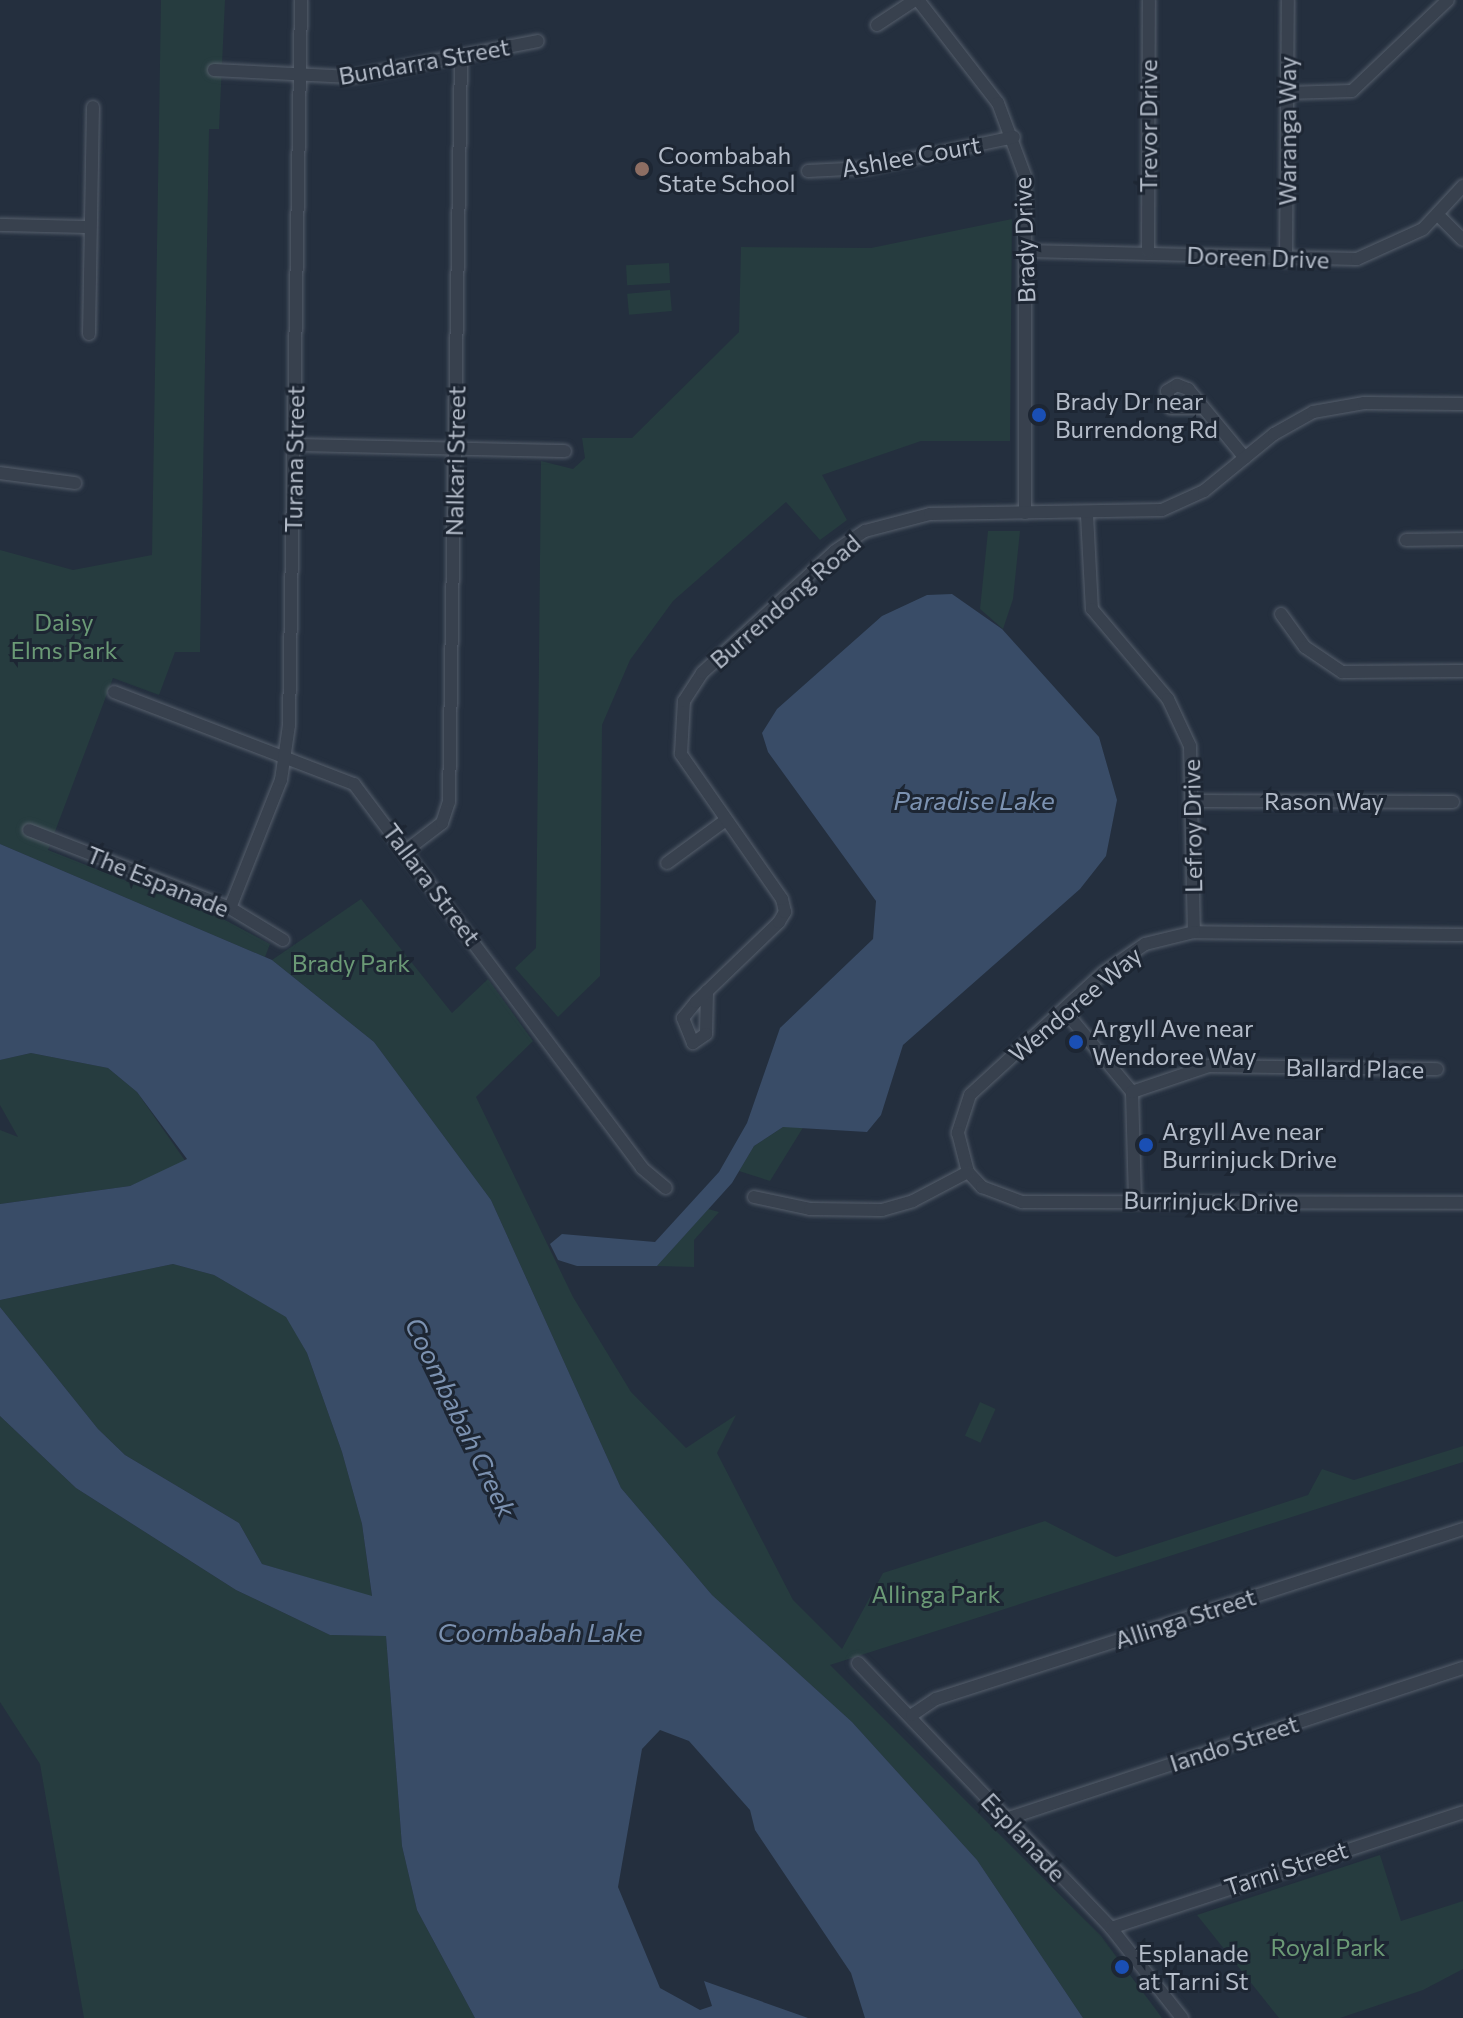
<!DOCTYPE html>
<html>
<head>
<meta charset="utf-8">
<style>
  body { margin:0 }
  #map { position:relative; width:1463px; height:2018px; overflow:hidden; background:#242f3e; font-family:Commissioner,sans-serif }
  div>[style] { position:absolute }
  .green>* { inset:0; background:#263c3f; transform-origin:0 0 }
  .water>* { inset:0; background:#394c67 }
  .roads { filter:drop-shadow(0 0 2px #565f6c) drop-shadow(0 0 2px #565f6c) }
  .minor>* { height:12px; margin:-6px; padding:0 6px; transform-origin:6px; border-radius:6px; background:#38414e }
  .dots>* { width:22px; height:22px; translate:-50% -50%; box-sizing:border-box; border:4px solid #1d2633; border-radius:50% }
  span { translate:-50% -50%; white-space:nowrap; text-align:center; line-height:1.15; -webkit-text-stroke:6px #1d2633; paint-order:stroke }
  .street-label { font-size:24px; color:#b4bcc9 }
  .poi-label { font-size:24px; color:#b4bcc9 }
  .left { translate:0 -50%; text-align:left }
  .park-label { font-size:24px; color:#6b9a76 }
  .water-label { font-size:26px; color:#7c92b1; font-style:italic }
</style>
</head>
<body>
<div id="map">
  <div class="green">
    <div style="clip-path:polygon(161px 0,225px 0,219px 129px,209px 129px,200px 652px,175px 652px,159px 695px,113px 678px,48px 850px,223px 919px,270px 944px,265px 957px,0 844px,0 550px,73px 570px,152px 555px)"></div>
    <div style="clip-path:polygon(1012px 219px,1010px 441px,921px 441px,822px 475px,847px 520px,820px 540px,786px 502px,673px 601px,630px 660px,602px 725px,600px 976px,558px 1017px,515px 968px,536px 948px,541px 461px,573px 469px,585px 458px,582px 438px,632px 438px,739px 332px,741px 247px,871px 248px)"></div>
    <div style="left:669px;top:263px;width:20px;height:43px;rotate:87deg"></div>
    <div style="left:670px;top:290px;width:21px;height:43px;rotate:85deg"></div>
    <div style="clip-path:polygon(988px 531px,1020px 531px,1013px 599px,1003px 629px,980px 609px)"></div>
    <div style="clip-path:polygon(361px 899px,452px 1013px,488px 979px,533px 1041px,476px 1097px,573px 1297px,631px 1392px,686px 1448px,736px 1415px,717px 1453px,793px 1600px,842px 1649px,883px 1573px,1045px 1521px,1116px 1557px,1308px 1495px,1322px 1469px,1354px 1480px,1463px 1446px,1463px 1462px,830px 1665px,1101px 1936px,1162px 2018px,1083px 2018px,977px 1860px,852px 1722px,712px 1595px,621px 1488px,491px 1200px,374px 1042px,272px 960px)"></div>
    <div style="clip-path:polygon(31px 1053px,108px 1068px,137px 1092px,186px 1162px,130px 1186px,0 1204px,0 1130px,18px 1137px,0 1105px,0 1060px)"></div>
    <div style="clip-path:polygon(804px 1126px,770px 1181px,739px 1171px,754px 1146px,783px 1127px)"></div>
    <div style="clip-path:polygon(708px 1209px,719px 1212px,694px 1240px,694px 1267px,657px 1266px)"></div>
    <div style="clip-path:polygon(173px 1264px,214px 1275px,287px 1317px,307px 1353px,342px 1452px,362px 1524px,372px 1597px,262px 1564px,239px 1523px,125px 1455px,98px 1429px,0 1307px,0 1300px)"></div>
    <div style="left:980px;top:1402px;width:17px;height:37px;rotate:24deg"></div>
    <div style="clip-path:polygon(0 1416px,76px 1488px,236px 1590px,330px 1635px,386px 1636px,402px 1846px,417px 1910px,475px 2018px,84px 2018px,40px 1764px,0 1702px)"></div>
    <div style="clip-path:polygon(1380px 1855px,1401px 1921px,1463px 1901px,1463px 1969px,1423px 1990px,1340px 2018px,1279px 2018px,1197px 1915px)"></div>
  </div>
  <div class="water">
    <div style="clip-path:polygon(952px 594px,1002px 629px,1099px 737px,1117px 800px,1106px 856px,1080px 889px,903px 1045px,881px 1115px,867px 1132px,783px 1127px,754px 1146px,732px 1183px,657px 1266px,577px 1266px,558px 1260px,550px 1244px,562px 1234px,655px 1242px,719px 1172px,747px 1123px,780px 1028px,873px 939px,876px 901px,768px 752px,762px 733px,777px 709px,882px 616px,927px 595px)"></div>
    <div style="clip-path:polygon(0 844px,272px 960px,374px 1042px,491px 1200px,621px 1488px,712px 1595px,852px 1722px,977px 1860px,1083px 2018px,865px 2018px,851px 1973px,755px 1830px,750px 1810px,689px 1741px,660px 1730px,642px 1749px,618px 1887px,660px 1988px,700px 2010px,712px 2006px,704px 1981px,808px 2018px,475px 2018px,417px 1910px,402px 1846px,386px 1636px,330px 1635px,236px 1590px,76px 1488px,0 1416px,0 1307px,98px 1429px,125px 1455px,239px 1523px,262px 1564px,372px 1596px,362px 1524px,342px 1452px,307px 1353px,286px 1317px,214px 1275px,173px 1264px,0 1300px,0 1204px,130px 1186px,187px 1159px,137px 1092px,108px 1068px,31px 1053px,0 1060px)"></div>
  </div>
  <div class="roads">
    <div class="minor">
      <div style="left:918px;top:0;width:130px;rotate:52.2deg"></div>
      <div style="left:998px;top:103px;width:78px;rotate:69.7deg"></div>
      <div style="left:1025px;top:176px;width:337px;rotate:90deg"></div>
      <div style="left:877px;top:25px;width:45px;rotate:-33.3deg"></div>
      <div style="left:214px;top:70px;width:137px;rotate:2.9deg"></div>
      <div style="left:351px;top:77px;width:190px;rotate:-10.9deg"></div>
      <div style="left:1287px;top:93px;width:65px;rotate:-1.8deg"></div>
      <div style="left:1352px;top:91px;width:132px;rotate:-43.5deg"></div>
      <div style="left:808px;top:171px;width:59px;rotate:-2.9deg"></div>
      <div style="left:867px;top:168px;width:150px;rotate:-11.9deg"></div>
      <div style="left:1438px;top:215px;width:35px;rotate:45deg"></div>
      <div style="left:0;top:225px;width:90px;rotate:1.3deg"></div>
      <div style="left:1027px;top:251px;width:330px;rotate:1.4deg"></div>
      <div style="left:1357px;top:259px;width:72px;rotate:-24.4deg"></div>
      <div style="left:1423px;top:229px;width:59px;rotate:-47.1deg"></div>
      <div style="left:1148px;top:251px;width:251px;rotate:-89.8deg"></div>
      <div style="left:1286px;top:261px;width:261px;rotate:-89.6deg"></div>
      <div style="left:89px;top:334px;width:227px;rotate:-89deg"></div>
      <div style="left:1203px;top:408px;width:32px;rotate:180deg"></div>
      <div style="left:1171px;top:408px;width:17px;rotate:-103deg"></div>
      <div style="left:1167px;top:391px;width:12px;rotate:-31deg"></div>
      <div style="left:1177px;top:385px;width:12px;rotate:20deg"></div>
      <div style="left:1188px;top:389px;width:89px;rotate:50.4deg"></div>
      <div style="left:294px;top:445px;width:271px;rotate:1.3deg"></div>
      <div style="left:0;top:473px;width:76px;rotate:7.6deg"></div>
      <div style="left:1087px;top:515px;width:94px;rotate:87deg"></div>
      <div style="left:1092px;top:609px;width:118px;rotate:49.8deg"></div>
      <div style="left:1168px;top:699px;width:52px;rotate:64.9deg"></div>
      <div style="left:1190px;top:746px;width:186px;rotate:88.8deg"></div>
      <div style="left:1406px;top:540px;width:57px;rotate:-1deg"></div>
      <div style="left:1281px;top:614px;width:41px;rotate:54deg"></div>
      <div style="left:1305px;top:647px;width:45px;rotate:34deg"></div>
      <div style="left:1342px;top:672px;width:121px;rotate:-0.5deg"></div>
      <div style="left:114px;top:692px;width:257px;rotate:21deg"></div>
      <div style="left:354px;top:784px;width:480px;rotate:53.1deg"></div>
      <div style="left:642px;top:1168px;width:31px;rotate:40deg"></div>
      <div style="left:1194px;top:801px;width:259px;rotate:0.2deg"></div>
      <div style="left:29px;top:830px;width:216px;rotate:21.2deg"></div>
      <div style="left:230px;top:908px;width:62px;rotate:31.1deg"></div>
      <div style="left:408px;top:849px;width:43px;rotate:-37.4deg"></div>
      <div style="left:442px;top:823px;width:22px;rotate:-72deg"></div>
      <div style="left:449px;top:802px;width:746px;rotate:-89.08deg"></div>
      <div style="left:667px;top:863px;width:73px;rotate:-36.1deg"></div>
      <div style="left:230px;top:908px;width:138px;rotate:-68.3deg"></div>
      <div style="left:281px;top:780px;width:56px;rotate:-81.7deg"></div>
      <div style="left:289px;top:725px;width:725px;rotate:-89.05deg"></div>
      <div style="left:1463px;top:935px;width:269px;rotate:-179.4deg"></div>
      <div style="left:1194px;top:932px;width:50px;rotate:166.2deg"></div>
      <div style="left:1145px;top:944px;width:51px;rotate:145.4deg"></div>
      <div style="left:1103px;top:973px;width:180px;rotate:137.5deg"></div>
      <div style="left:970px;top:1095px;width:40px;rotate:108deg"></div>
      <div style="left:958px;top:1133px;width:40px;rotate:75.6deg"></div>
      <div style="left:968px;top:1172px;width:21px;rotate:47deg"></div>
      <div style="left:982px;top:1187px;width:43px;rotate:20.6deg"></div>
      <div style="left:1022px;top:1202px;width:441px;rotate:0.1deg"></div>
      <div style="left:707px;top:991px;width:43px;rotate:91.3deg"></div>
      <div style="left:706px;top:1034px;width:16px;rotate:145deg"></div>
      <div style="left:693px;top:1043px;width:27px;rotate:-112deg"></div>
      <div style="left:683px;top:1018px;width:21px;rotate:-51deg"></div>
      <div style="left:696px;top:1002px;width:115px;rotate:-43.9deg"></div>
      <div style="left:779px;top:922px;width:12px;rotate:-59deg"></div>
      <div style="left:785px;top:912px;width:13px;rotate:-103deg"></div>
      <div style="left:782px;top:899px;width:177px;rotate:-124.9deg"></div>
      <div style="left:681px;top:754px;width:53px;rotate:-86.8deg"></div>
      <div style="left:684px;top:701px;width:33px;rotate:-57deg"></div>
      <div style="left:702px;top:673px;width:180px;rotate:-42.5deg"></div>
      <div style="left:835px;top:551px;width:36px;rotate:-34deg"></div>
      <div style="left:865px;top:531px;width:67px;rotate:-14.7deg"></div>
      <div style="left:930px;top:514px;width:232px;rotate:-1deg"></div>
      <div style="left:1162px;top:510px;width:46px;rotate:-24.3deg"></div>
      <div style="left:1204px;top:491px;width:90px;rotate:-39.2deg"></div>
      <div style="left:1274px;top:434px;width:45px;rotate:-29.4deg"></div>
      <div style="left:1313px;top:412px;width:52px;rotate:-10deg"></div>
      <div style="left:1364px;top:403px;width:99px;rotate:0.6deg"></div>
      <div style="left:1064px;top:1010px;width:107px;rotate:50.3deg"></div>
      <div style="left:1132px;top:1092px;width:109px;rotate:88.4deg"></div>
      <div style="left:1132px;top:1092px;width:81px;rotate:-18.7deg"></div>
      <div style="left:1209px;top:1066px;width:228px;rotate:0.8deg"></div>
      <div style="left:754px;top:1197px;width:57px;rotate:12.1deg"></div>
      <div style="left:810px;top:1209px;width:72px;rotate:0.8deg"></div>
      <div style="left:882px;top:1210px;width:32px;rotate:-16deg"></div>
      <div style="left:913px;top:1201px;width:62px;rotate:-27.8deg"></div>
      <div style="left:858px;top:1663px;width:366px;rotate:46.3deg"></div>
      <div style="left:1111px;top:1928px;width:115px;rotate:51.7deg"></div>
      <div style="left:912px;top:1715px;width:29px;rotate:-34deg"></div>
      <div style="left:936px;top:1699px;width:554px;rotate:-17.88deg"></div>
      <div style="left:1006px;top:1819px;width:481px;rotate:-18.3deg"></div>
      <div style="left:1111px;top:1928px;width:371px;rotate:-18.2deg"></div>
    </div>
  </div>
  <div class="dots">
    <div style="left:642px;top:169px;background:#8d6e63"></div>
    <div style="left:1039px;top:415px;background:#1a4fb4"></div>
    <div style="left:1076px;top:1042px;background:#1a4fb4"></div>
    <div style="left:1146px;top:1145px;background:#1a4fb4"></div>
    <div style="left:1122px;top:1967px;background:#1a4fb4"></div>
  </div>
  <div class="street-label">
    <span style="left:424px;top:61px;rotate:-10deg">Bundarra Street</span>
    <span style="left:1148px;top:126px;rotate:-90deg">Trevor Drive</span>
    <span style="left:1287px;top:131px;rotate:-90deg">Waranga Way</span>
    <span style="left:911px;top:156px;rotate:-10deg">Ashlee Court</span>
    <span style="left:1024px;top:240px;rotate:-92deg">Brady Drive</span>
    <span style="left:1258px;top:257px;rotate:2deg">Doreen Drive</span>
    <span style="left:294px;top:459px;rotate:-89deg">Turana Street</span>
    <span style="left:455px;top:461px;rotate:-89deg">Nalkari Street</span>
    <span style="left:785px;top:601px;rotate:-41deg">Burrendong Road</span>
    <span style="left:1324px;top:801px">Rason Way</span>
    <span style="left:1192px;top:826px;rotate:-91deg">Lefroy Drive</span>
    <span style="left:158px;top:881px;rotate:22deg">The Espanade</span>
    <span style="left:432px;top:884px;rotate:53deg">Tallara Street</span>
    <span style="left:1075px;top:1004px;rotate:-40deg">Wendoree Way</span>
    <span style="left:1355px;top:1068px;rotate:1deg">Ballard Place</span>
    <span style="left:1211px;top:1201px;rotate:1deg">Burrinjuck Drive</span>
    <span style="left:1185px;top:1618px;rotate:-18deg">Allinga Street</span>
    <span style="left:1234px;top:1743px;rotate:-18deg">Iando Street</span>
    <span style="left:1024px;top:1837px;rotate:47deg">Esplanade</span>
    <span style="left:1286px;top:1868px;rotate:-18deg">Tarni Street</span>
  </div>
  <div class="poi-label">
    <span class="left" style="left:658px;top:169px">Coombabah<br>State School</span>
    <span class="left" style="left:1055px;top:415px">Brady Dr near<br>Burrendong Rd</span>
    <span class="left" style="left:1092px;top:1042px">Argyll Ave near<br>Wendoree Way</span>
    <span class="left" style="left:1162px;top:1145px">Argyll Ave near<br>Burrinjuck Drive</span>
    <span class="left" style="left:1138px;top:1967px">Esplanade<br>at Tarni St</span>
  </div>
  <div class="park-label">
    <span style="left:64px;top:636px">Daisy<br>Elms Park</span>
    <span style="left:351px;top:963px">Brady Park</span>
    <span style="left:936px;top:1594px">Allinga Park</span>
    <span style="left:1328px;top:1947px">Royal Park</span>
  </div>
  <div class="water-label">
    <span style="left:974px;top:800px">Paradise Lake</span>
    <span style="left:461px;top:1417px;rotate:64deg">Coombabah Creek</span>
    <span style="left:540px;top:1632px">Coombabah Lake</span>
  </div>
</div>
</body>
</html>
